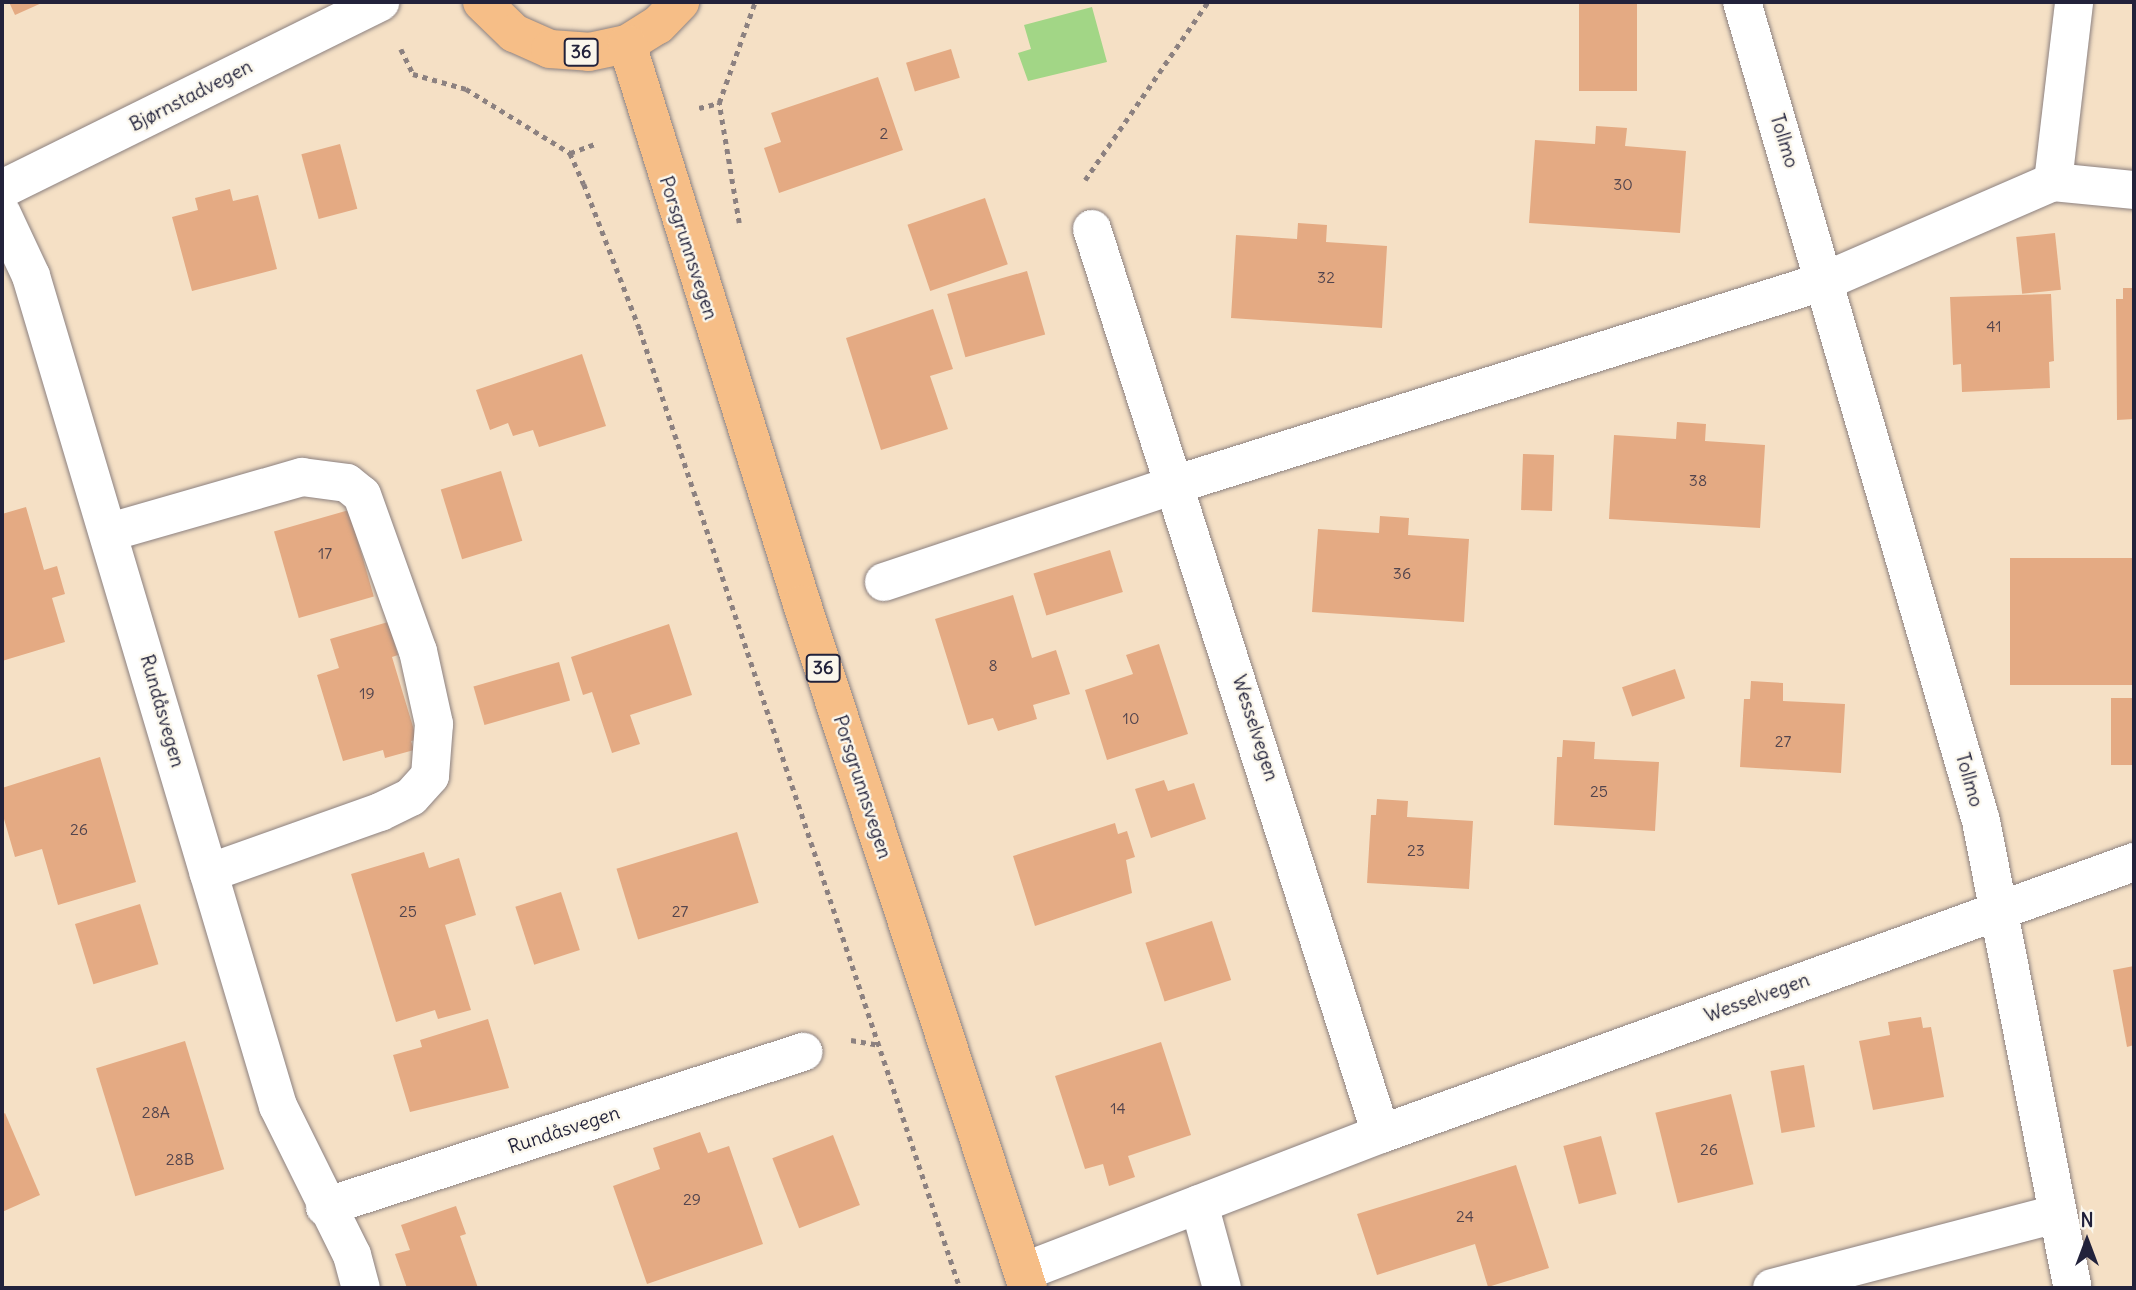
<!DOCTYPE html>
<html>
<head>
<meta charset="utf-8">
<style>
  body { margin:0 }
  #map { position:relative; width:2136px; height:1290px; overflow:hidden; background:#f5e0c5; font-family:Delius,sans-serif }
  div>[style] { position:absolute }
  .green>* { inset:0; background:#a2d686 }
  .building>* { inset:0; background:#e4aa83; transform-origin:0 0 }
  .path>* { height:4.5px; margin-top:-2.25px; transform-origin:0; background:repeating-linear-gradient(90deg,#8c8180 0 5px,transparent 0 10px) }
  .roads { filter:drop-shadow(0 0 2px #8c8180) drop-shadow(0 0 2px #8c8180) }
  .minor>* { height:38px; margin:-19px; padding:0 19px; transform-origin:19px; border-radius:19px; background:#fff }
  .highway>* { height:38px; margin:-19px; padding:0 19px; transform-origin:19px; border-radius:19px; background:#f6be87 }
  span { translate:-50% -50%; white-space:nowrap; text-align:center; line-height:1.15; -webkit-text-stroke:5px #fbf7ec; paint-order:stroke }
  .number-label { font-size:16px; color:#52444d }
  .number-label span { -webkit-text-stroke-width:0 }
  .shield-label span { padding:2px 5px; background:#fbf7ec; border:2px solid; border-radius:5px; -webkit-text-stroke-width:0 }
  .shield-label { font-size:18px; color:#22223b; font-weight:700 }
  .street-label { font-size:19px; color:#22223b }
  .frame { position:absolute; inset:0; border:4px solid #22223b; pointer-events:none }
  .north { position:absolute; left:2052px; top:1206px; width:70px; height:70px; -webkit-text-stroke:5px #fbf7ec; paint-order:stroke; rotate:0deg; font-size:19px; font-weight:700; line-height:28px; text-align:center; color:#22223b }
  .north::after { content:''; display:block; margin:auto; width:24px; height:32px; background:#22223b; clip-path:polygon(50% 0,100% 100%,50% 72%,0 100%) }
</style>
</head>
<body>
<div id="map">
  <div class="green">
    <div style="clip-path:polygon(1092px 7px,1107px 62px,1028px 81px,1018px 53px,1031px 49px,1024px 25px)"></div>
  </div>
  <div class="building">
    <div style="clip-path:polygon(9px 2px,44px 2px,15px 15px)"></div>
    <div style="left:1579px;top:2px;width:58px;height:89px"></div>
    <div style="left:951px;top:49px;width:30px;height:47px;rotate:73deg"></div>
    <div style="clip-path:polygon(878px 77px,903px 150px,779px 193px,764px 148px,781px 142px,771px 113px)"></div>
    <div style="clip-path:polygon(1596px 126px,1627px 128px,1625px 146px,1686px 151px,1680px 233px,1529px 223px,1535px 140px,1595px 144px)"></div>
    <div style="left:340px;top:144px;width:67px;height:40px;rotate:75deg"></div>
    <div style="clip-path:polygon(230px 189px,233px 201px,258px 195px,277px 269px,192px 291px,172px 217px,198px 210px,195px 198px)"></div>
    <div style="left:985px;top:198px;width:70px;height:82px;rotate:71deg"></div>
    <div style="clip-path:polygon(1298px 223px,1327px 225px,1326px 242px,1387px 246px,1382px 328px,1231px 318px,1236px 235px,1297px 239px)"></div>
    <div style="left:2055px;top:233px;width:57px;height:39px;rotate:84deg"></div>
    <div style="left:1027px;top:271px;width:66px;height:83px;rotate:74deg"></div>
    <div style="clip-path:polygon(2123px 288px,2134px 288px,2134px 419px,2117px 420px,2116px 299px,2123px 299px)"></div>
    <div style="clip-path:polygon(2051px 294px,2054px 361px,2049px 362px,2050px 388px,1962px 392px,1961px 364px,1953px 365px,1950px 297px)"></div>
    <div style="clip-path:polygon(933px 309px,953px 369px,930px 376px,948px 429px,881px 450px,846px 338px)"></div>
    <div style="clip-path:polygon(582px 354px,606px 426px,539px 447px,533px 430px,513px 436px,508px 423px,490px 430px,476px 390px)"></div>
    <div style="clip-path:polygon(1677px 422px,1706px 424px,1705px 441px,1765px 445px,1760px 528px,1609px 519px,1614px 435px,1676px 439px)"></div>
    <div style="left:1523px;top:454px;width:31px;height:56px;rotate:2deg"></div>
    <div style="left:501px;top:471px;width:73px;height:63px;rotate:73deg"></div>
    <div style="clip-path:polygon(26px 507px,44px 570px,57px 566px,65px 594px,52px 598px,65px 642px,2px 661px,2px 514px)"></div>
    <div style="left:349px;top:510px;width:90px;height:78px;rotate:74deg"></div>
    <div style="clip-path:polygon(1380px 516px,1409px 518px,1408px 535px,1469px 539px,1464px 622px,1312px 612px,1318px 529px,1379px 533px)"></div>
    <div style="left:1110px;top:550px;width:44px;height:80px;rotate:73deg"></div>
    <div style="left:2134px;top:558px;width:127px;height:124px;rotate:90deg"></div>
    <div style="clip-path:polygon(1013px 595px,1032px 658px,1056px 650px,1070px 694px,1033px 705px,1037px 719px,998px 731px,993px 718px,968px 725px,935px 619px)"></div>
    <div style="clip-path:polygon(388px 622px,398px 655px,392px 657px,417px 740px,411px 741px,414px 750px,385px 758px,383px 750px,343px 761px,317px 675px,339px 668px,330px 639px)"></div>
    <div style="clip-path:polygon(669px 624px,692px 695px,630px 715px,640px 744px,612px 753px,592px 692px,583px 695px,571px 657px)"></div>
    <div style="clip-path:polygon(1159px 644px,1188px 734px,1107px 760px,1085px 690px,1133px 674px,1126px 655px)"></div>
    <div style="left:559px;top:662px;width:40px;height:89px;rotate:74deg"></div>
    <div style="left:1675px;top:669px;width:31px;height:56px;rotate:71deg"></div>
    <div style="clip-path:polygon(1751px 681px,1783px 683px,1783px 701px,1845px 704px,1841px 773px,1740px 767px,1744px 699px,1750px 699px)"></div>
    <div style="left:2111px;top:698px;width:23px;height:67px"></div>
    <div style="clip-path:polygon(1563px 740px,1595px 742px,1594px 759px,1659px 762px,1655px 831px,1554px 825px,1557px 757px,1562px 757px)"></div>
    <div style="clip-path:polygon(100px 757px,136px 882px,58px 905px,42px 849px,15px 857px,2px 812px,2px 788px)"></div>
    <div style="clip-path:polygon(1164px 780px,1168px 791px,1194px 783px,1206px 819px,1151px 838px,1135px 789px)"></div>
    <div style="clip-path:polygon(1377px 799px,1408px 801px,1407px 817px,1473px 821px,1469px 889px,1367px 883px,1371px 815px,1376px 815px)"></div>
    <div style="clip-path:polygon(1115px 823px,1118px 834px,1127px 831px,1135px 857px,1126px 860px,1132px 893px,1035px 926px,1013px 856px)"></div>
    <div style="left:737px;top:832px;width:74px;height:126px;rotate:73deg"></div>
    <div style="clip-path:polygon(424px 852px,429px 868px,459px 858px,476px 915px,445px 925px,471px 1010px,438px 1019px,435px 1010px,396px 1022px,351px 874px)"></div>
    <div style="left:561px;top:892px;width:61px;height:48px;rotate:72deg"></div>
    <div style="left:140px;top:904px;width:63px;height:68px;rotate:73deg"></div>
    <div style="left:1212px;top:921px;width:62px;height:70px;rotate:72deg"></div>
    <div style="clip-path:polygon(2134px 966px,2134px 1045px,2127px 1047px,2113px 970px)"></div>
    <div style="clip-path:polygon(1921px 1017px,1923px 1028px,1931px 1027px,1944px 1097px,1873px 1110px,1859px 1041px,1890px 1035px,1888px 1022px)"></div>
    <div style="clip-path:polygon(488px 1019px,509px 1088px,410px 1112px,393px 1055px,422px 1047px,420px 1040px)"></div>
    <div style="left:185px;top:1041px;width:134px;height:93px;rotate:73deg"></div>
    <div style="clip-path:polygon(1161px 1042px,1191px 1135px,1128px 1156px,1135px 1177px,1109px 1186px,1103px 1164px,1085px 1169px,1055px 1076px)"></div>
    <div style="left:1804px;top:1065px;width:63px;height:34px;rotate:80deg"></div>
    <div style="left:1731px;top:1094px;width:93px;height:78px;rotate:76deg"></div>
    <div style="clip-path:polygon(5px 1113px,40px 1195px,2px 1212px,2px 1115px)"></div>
    <div style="clip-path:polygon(700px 1132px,708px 1153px,729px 1146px,763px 1244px,647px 1284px,613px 1186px,660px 1169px,653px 1148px)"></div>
    <div style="left:833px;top:1135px;width:75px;height:65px;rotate:69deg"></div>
    <div style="left:1601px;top:1136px;width:60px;height:39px;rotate:75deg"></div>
    <div style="clip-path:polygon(1516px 1165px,1549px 1268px,1488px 1287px,1475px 1244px,1377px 1275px,1357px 1214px)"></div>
    <div style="clip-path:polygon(456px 1206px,466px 1234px,460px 1236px,478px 1288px,407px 1288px,395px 1254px,410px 1250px,401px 1225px)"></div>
  </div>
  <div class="path">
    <div style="left:401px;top:49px;width:28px;rotate:64deg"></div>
    <div style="left:413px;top:74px;width:55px;rotate:15.8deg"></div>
    <div style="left:466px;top:89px;width:122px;rotate:31.6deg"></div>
    <div style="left:570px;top:153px;width:34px;rotate:66deg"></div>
    <div style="left:584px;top:184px;width:156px;rotate:69deg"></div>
    <div style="left:640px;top:330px;width:1010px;rotate:71.53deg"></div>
    <div style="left:699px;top:108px;width:21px;rotate:-14deg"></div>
    <div style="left:570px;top:153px;width:29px;rotate:-20deg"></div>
    <div style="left:1085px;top:180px;width:216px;rotate:-55.4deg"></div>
    <div style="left:739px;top:223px;width:122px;rotate:-99.5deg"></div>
    <div style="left:719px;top:103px;width:107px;rotate:-70.4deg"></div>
    <div style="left:851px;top:1040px;width:29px;rotate:10deg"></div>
  </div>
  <div class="roads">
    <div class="minor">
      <div style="left:1742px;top:2px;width:853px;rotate:73.73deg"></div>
      <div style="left:1981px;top:821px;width:476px;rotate:78.9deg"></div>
      <div style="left:2053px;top:182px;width:181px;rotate:-83.3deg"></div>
      <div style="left:2px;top:189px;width:422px;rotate:-26.3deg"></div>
      <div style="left:2px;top:214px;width:68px;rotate:64.9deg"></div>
      <div style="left:31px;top:276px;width:866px;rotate:73.43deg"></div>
      <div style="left:278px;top:1106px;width:166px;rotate:63.6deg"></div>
      <div style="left:352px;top:1255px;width:34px;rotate:75deg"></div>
      <div style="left:1092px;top:229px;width:950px;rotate:72.29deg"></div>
      <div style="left:110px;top:532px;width:200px;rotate:-16deg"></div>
      <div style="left:302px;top:477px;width:45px;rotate:7.6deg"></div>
      <div style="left:347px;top:483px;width:19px;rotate:39deg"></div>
      <div style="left:362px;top:495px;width:166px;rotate:70.3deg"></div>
      <div style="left:418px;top:651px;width:75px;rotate:77.6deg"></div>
      <div style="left:434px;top:724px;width:52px;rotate:94.4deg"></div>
      <div style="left:430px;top:776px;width:28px;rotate:132deg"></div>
      <div style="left:411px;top:797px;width:34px;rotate:154deg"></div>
      <div style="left:380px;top:812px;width:182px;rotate:160.4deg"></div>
      <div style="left:884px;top:582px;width:309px;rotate:-18.5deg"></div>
      <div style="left:1177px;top:484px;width:679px;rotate:-17.39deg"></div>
      <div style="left:1825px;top:281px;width:249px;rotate:-23.5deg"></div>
      <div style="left:2053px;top:182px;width:80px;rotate:5.7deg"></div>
      <div style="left:1199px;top:1204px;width:87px;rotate:74.7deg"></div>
      <div style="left:325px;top:1207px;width:503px;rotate:-17.97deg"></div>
      <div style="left:1023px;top:1272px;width:384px;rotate:-21.1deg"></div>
      <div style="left:1381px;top:1134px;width:801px;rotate:-19.86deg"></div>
      <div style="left:1772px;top:1288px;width:293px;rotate:-14.6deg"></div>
    </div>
    <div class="highway">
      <div style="left:482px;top:2px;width:45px;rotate:44.1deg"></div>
      <div style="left:514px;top:33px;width:39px;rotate:24deg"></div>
      <div style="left:550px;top:49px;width:39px;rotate:4deg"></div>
      <div style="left:589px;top:52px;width:39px;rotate:-12deg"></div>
      <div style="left:627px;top:44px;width:36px;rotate:-32deg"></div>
      <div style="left:658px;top:25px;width:32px;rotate:-46deg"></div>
      <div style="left:627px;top:44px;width:587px;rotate:72.65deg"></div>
      <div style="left:802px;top:604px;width:720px;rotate:71.72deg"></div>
    </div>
  </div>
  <div class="number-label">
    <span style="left:884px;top:133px">2</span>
    <span style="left:1623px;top:184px">30</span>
    <span style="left:1326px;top:277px">32</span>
    <span style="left:1994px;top:326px">41</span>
    <span style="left:1698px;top:480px">38</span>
    <span style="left:325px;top:553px">17</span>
    <span style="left:1402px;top:573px">36</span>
    <span style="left:993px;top:665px">8</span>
    <span style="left:367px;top:693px">19</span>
    <span style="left:1131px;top:718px">10</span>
    <span style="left:1783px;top:741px">27</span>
    <span style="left:1599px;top:791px">25</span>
    <span style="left:79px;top:829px">26</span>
    <span style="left:1416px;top:850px">23</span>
    <span style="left:408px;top:911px">25</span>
    <span style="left:680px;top:911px">27</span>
    <span style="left:1118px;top:1108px">14</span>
    <span style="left:156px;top:1112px">28A</span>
    <span style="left:1709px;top:1149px">26</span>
    <span style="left:180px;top:1159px">28B</span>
    <span style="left:692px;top:1199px">29</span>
    <span style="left:1465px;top:1216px">24</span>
  </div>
  <div class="shield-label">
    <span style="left:581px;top:52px">36</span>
    <span style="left:823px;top:668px">36</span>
  </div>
  <div class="street-label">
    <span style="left:191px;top:96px;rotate:-27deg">Bjørnstadvegen</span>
    <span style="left:1784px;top:141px;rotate:73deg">Tollmo</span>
    <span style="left:688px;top:248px;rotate:72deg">Porsgrunnsvegen</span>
    <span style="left:162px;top:711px;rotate:74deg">Rundåsvegen</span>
    <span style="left:1255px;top:728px;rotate:72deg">Wesselvegen</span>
    <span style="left:1969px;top:780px;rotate:74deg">Tollmo</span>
    <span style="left:862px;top:787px;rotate:72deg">Porsgrunnsvegen</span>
    <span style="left:1757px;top:998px;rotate:-20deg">Wesselvegen</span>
    <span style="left:564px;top:1130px;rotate:-18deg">Rundåsvegen</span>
  </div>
  <div class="frame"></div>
  <div class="north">N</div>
</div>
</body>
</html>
